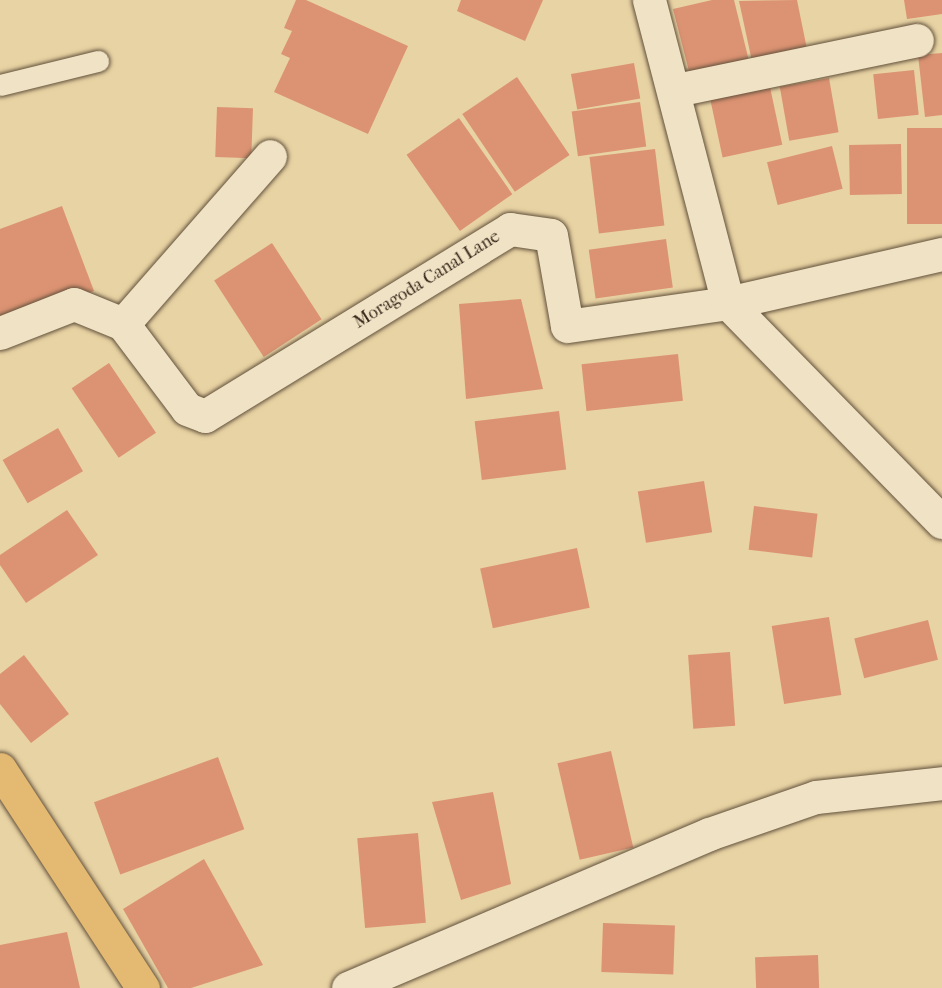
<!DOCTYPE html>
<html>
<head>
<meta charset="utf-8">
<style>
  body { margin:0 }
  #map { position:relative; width:942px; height:988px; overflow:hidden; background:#e8d3a4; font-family:"IM FELL French Canon",serif }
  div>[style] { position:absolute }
  .building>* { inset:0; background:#dc9373; transform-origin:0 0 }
  .roads { filter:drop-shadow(0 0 2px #62513c) drop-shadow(0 0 2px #62513c) }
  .service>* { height:21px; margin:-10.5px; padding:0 10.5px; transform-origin:10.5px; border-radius:10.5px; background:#f0e2c4 }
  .minor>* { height:33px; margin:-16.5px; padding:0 16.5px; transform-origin:16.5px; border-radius:16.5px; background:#f0e2c4 }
  .primary>* { height:33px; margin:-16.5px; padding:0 16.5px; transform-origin:16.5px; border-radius:16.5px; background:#e4ba72 }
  span { translate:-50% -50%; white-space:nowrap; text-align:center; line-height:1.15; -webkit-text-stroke:4.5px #f0e2c4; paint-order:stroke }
  .street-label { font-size:18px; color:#35261a }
</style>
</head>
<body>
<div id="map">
  <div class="building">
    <div style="clip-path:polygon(296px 0,306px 0,408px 46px,368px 134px,274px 92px,290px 58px,281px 54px,292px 31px,284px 28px)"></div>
    <div style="clip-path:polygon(461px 0,543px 0,525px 41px,457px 11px)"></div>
    <div style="clip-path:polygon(712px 0,734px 0,749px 61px,690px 75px,673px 9px)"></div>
    <div style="clip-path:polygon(797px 0,808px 54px,753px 66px,739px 1px)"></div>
    <div style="clip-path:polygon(904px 0,942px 0,942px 14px,907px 19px)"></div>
    <div style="clip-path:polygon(942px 53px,942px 115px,925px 117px,918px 55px)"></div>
    <div style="left:634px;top:63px;width:36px;height:64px;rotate:80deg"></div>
    <div style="left:914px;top:70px;width:45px;height:41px;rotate:84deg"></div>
    <div style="left:517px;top:77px;width:94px;height:66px;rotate:56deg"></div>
    <div style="left:829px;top:78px;width:55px;height:50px;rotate:80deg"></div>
    <div style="left:770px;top:87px;width:59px;height:61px;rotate:78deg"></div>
    <div style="left:640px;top:102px;width:45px;height:69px;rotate:82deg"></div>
    <div style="left:217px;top:107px;width:36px;height:50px;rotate:2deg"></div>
    <div style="left:459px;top:118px;width:93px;height:64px;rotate:55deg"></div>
    <div style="left:942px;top:128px;width:96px;height:35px;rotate:90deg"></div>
    <div style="left:901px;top:144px;width:50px;height:52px;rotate:89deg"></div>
    <div style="left:832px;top:146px;width:44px;height:67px;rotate:76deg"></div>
    <div style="left:655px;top:149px;width:77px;height:66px;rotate:83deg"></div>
    <div style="clip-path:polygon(62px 206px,94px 291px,0 326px,0 229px)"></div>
    <div style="left:666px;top:239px;width:49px;height:78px;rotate:82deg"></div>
    <div style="left:272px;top:243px;width:91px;height:69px;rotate:57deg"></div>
    <div style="clip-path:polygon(521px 299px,543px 389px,466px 399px,459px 304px)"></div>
    <div style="left:678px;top:354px;width:47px;height:97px;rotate:84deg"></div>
    <div style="left:109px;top:363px;width:84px;height:45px;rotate:56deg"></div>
    <div style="left:559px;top:411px;width:59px;height:85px;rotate:83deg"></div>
    <div style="left:58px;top:428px;width:50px;height:64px;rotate:60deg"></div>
    <div style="left:704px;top:481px;width:52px;height:67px;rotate:81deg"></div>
    <div style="left:754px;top:506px;width:64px;height:44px;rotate:7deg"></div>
    <div style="clip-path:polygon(67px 510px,98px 555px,26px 603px,0 565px,0 555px)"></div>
    <div style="left:577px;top:548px;width:61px;height:99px;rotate:78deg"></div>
    <div style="left:829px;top:617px;width:79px;height:58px;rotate:81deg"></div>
    <div style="left:928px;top:620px;width:41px;height:76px;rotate:76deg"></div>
    <div style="left:730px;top:652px;width:74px;height:42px;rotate:86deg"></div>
    <div style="clip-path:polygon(24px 655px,69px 714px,31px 743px,0 704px,0 674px)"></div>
    <div style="left:611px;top:751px;width:99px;height:55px;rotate:77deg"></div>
    <div style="left:218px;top:757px;width:77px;height:132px;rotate:70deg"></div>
    <div style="clip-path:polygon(493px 792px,511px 884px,461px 900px,432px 802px)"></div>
    <div style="left:418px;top:833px;width:90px;height:61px;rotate:85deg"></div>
    <div style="clip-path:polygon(204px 859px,263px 965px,191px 988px,168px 988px,123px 909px)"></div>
    <div style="left:603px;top:923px;width:72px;height:49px;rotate:2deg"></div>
    <div style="clip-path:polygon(67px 932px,80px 988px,0 988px,0 945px)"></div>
    <div style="left:818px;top:955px;width:33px;height:63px;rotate:88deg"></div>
  </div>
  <div class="roads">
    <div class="service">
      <div style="left:0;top:85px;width:101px;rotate:-13.8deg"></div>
    </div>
    <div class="minor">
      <div style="left:649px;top:0;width:313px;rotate:75.4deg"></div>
      <div style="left:728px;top:303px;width:220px;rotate:-12.9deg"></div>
      <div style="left:676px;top:90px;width:246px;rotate:-11.7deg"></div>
      <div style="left:123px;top:324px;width:223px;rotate:-48.8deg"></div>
      <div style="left:0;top:333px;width:79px;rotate:-21.4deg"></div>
      <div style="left:74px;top:304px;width:53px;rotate:22.2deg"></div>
      <div style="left:123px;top:324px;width:106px;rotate:53deg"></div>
      <div style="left:187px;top:409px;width:19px;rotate:21deg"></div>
      <div style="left:205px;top:416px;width:358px;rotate:-31.5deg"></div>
      <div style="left:510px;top:229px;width:41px;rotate:8.3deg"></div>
      <div style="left:551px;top:235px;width:92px;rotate:80deg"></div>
      <div style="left:567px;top:326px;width:163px;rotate:-8.1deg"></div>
      <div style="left:728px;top:303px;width:306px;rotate:45.7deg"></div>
      <div style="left:348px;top:988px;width:392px;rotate:-23.1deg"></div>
      <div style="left:709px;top:834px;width:113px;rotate:-19.1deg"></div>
      <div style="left:816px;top:797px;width:127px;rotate:-6.3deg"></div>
    </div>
    <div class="primary">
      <div style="left:0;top:769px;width:262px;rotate:56.9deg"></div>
    </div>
  </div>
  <div class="street-label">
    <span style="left:427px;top:280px;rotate:-32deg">Moragoda Canal Lane</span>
  </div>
</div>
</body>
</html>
